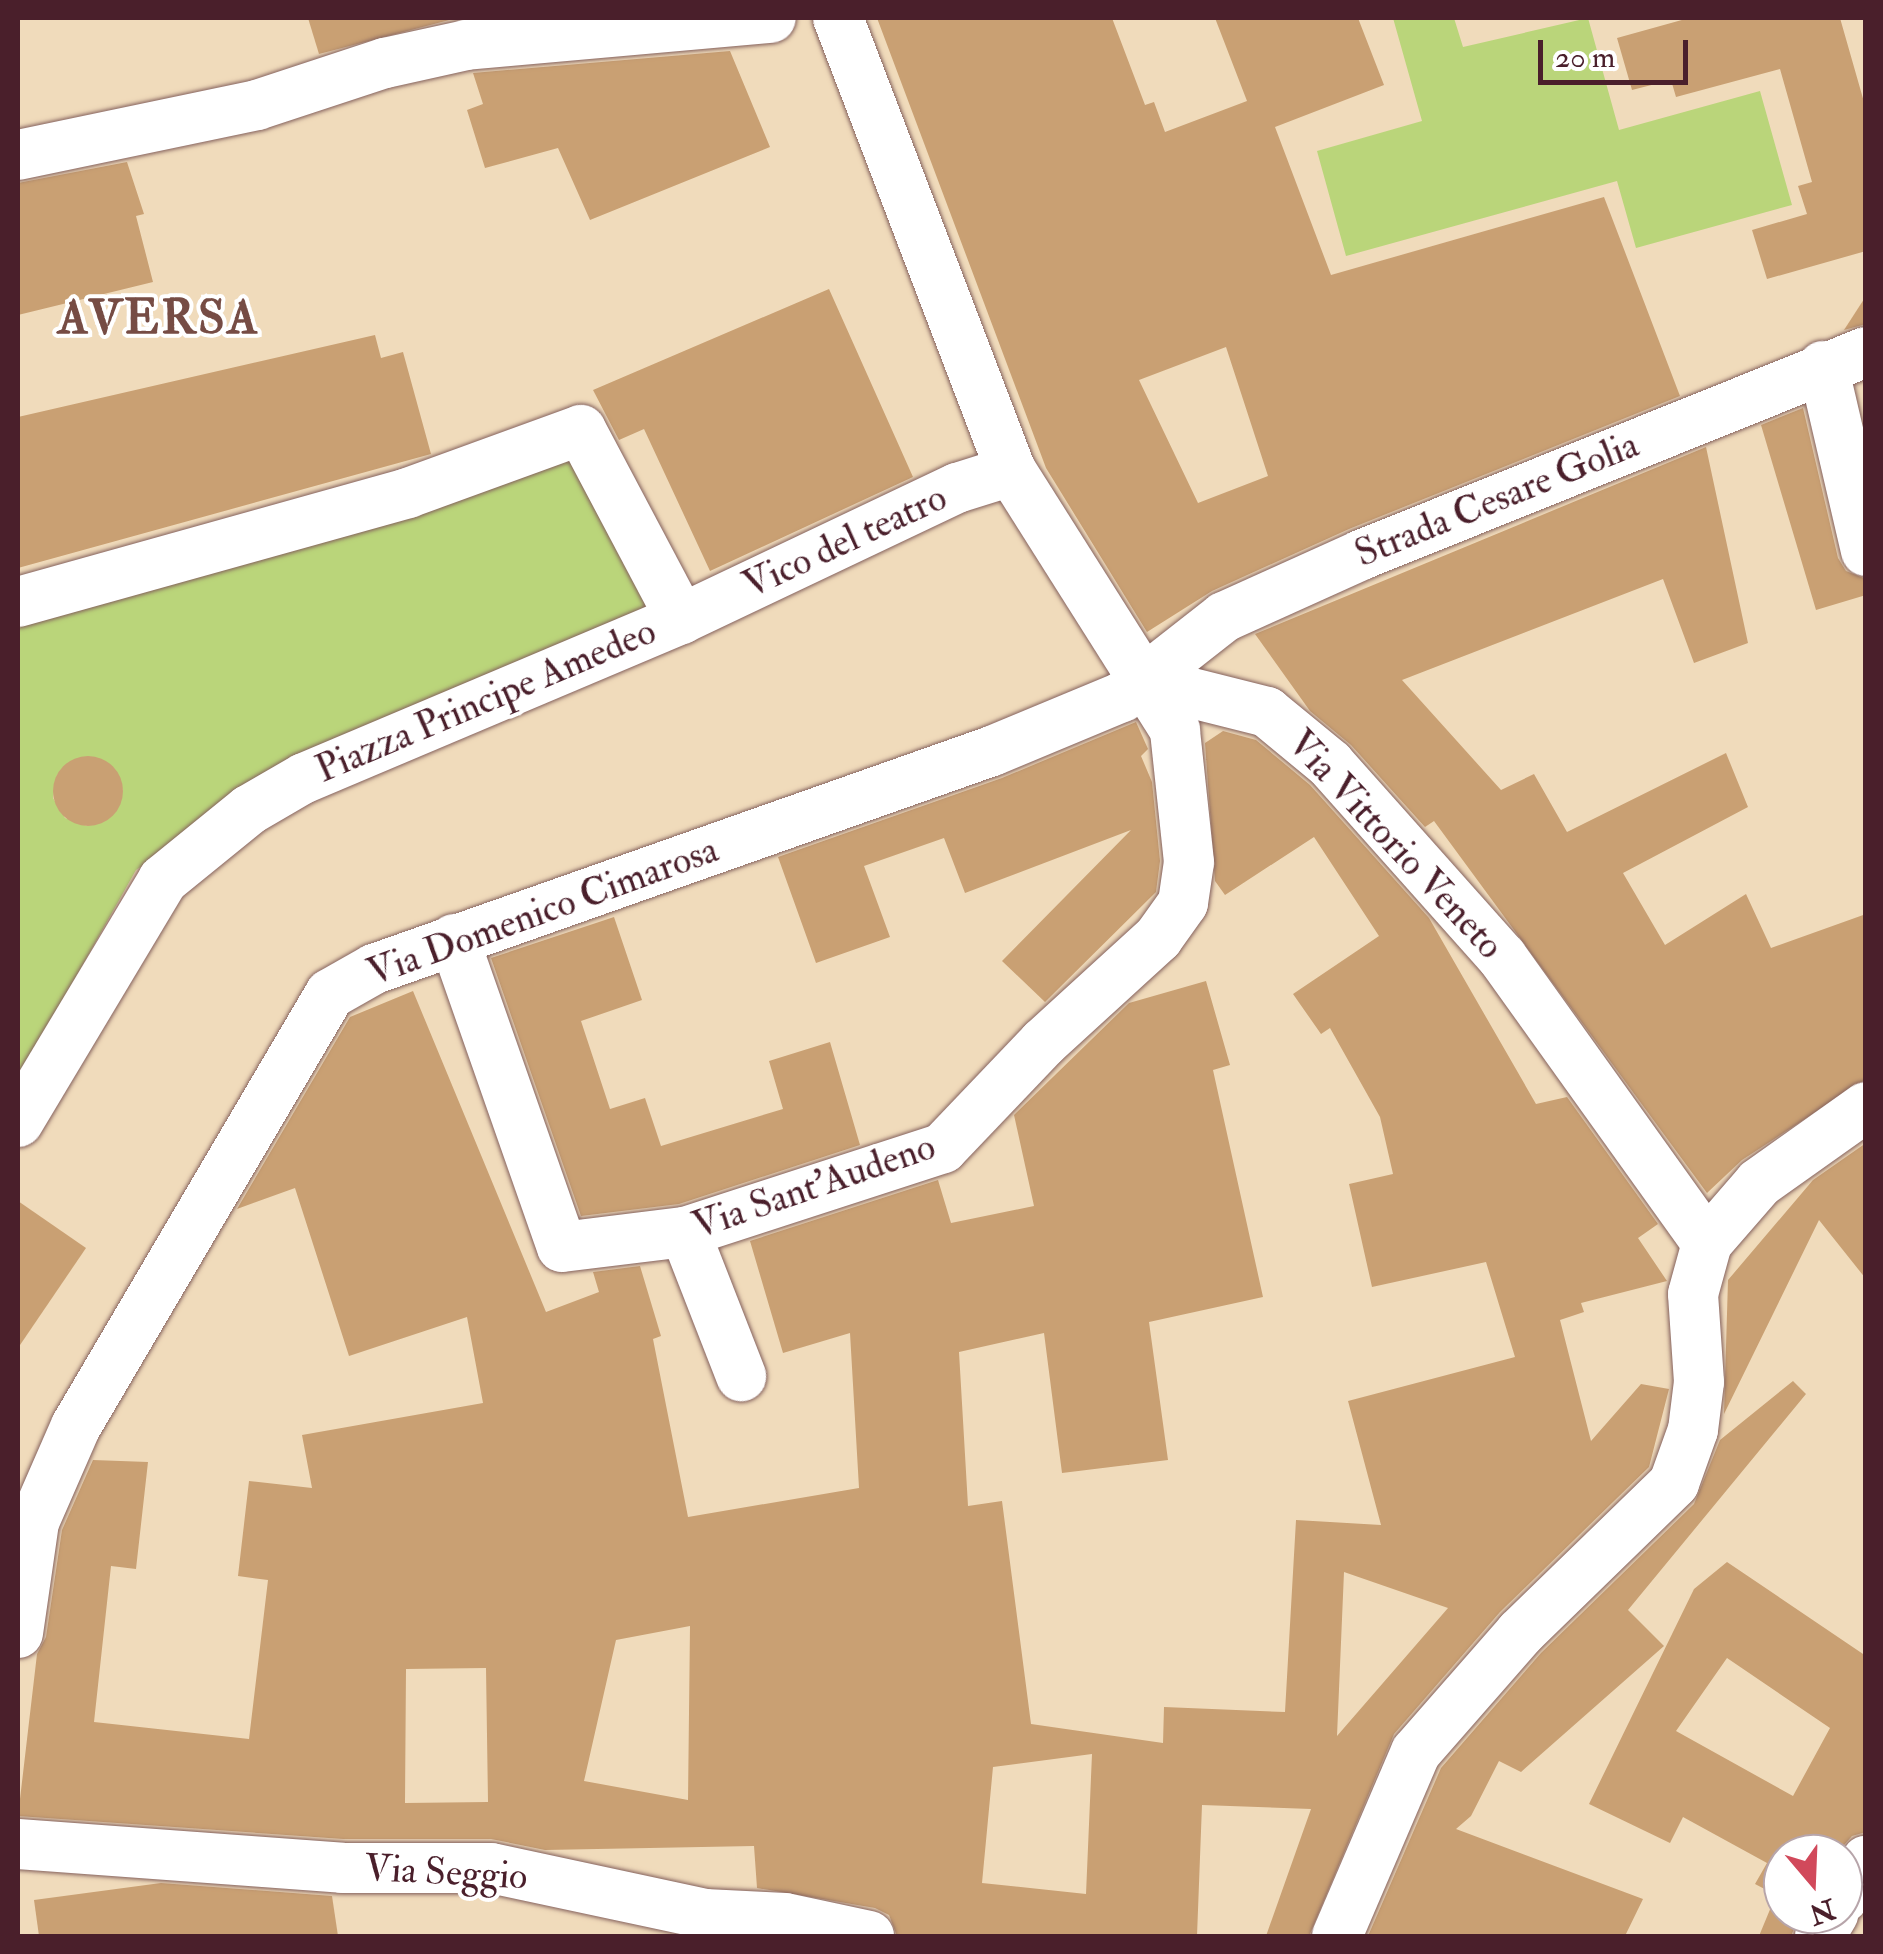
<!DOCTYPE html>
<html>
<head>
<meta charset="utf-8">
<style>
  body { margin:0 }
  #map { position:relative; width:1883px; height:1954px; overflow:hidden; background:#f0dbbb; font-family:"IM FELL Double Pica",serif }
  div>[style] { position:absolute }
  .green>* { inset:0; background:#bad57a }
  .building>* { inset:0; background:#c9a073 }
  .round { border-radius:50% }
  .roads { filter:drop-shadow(0 0 2px #84615d) drop-shadow(0 0 2px #84615d) }
  .minor>* { height:50px; margin:-25px; padding:0 25px; transform-origin:25px; border-radius:25px; background:#fff }
  span { translate:-50% -50%; white-space:nowrap; text-align:center; line-height:1.15; -webkit-text-stroke:8px #fff; paint-order:stroke }
  .street-label { font-size:38px; color:#4a1f2b }
  .district-label { font-size:48px; color:#764c44; font-weight:700; letter-spacing:2.5px }
  .frame { position:absolute; inset:0; border:20px solid #4a1f2b; pointer-events:none }
  .north { position:absolute; left:1763px; top:1834px; width:100px; height:100px; box-sizing:border-box; background:#fff; border:2px solid #b7a5aa; border-radius:50%; rotate:161deg; font-size:28px; font-weight:700; line-height:40px; text-align:center; color:#4a1f2b }
  .north::after { content:''; display:block; margin:auto; width:35px; height:45px; background:#d1495b; clip-path:polygon(50% 0,100% 100%,50% 72%,0 100%) }
  .scale { position:absolute; left:1538px; top:40px; width:150px; height:45px; box-sizing:border-box; border:5px solid #4a1f2b; border-top:0; padding-left:12px; font-size:30px; line-height:35px; white-space:nowrap; color:#4a1f2b; -webkit-text-stroke:8px #fff; paint-order:stroke }
</style>
</head>
<body>
<div id="map">
  <div class="green">
    <div style="clip-path:polygon(1393px 18px,1454px 18px,1463px 47px,1588px 18px,1619px 130px,1760px 91px,1792px 205px,1636px 248px,1617px 181px,1346px 256px,1317px 151px,1422px 121px)"></div>
    <div style="clip-path:polygon(evenodd,577px 440px,664px 605px,254px 791px,136px 870px,18px 1080px,18px 610px,577px 440px,85px 757px,106px 762px,123px 790px,108px 819px,87px 826px,65px 818px,53px 798px,57px 775px,85px 757px)"></div>
  </div>
  <div class="building">
    <div style="clip-path:polygon(308px 18px,457px 18px,319px 54px)"></div>
    <div style="clip-path:polygon(evenodd,877px 18px,1112px 18px,1145px 105px,1154px 102px,1165px 132px,1247px 101px,1215px 18px,1358px 18px,1384px 85px,1275px 127px,1331px 275px,1604px 197px,1680px 396px,1349px 529px,1212px 591px,1147px 632px,1046px 468px,877px 18px,1226px 347px,1268px 476px,1198px 503px,1139px 380px,1226px 347px)"></div>
    <div style="clip-path:polygon(1689px 18px,1840px 18px,1866px 109px,1866px 251px,1767px 279px,1752px 230px,1807px 214px,1798px 186px,1812px 182px,1780px 69px,1676px 97px,1671px 80px,1632px 90px,1617px 38px)"></div>
    <div style="clip-path:polygon(730px 51px,770px 147px,590px 220px,558px 148px,485px 168px,467px 110px,483px 104px,473px 73px)"></div>
    <div style="clip-path:polygon(127px 162px,144px 214px,136px 216px,153px 282px,18px 315px,18px 183px)"></div>
    <div style="clip-path:polygon(829px 289px,913px 477px,710px 571px,644px 429px,619px 440px,593px 390px)"></div>
    <div style="clip-path:polygon(1866px 296px,1866px 324px,1844px 330px)"></div>
    <div style="clip-path:polygon(375px 335px,381px 358px,403px 352px,431px 454px,18px 568px,18px 417px)"></div>
    <div style="clip-path:polygon(1803px 408px,1838px 558px,1846px 571px,1866px 579px,1866px 595px,1816px 610px,1761px 425px)"></div>
    <div style="clip-path:polygon(1706px 447px,1748px 643px,1694px 663px,1663px 579px,1402px 680px,1501px 790px,1534px 774px,1567px 832px,1726px 753px,1748px 807px,1623px 873px,1665px 945px,1746px 894px,1771px 948px,1866px 914px,1866px 1079px,1742px 1160px,1707px 1193px,1434px 821px,1425px 827px,1351px 745px,1310px 711px,1255px 634px)"></div>
    <div style="clip-path:polygon(1136px 722px,1148px 749px,1141px 756px,1152px 782px,1160px 861px,1156px 892px,1045px 1002px,1002px 961px,1131px 830px,965px 893px,944px 838px,864px 866px,890px 937px,816px 963px,778px 857px,1002px 778px)"></div>
    <div style="clip-path:polygon(evenodd,1223px 731px,1256px 740px,1310px 785px,1429px 918px,1536px 1104px,1567px 1097px,1658px 1224px,1638px 1238px,1667px 1281px,1581px 1303px,1584px 1312px,1560px 1320px,1591px 1441px,1641px 1384px,1669px 1389px,1649px 1467px,1500px 1612px,1394px 1734px,1309px 1936px,1266px 1936px,1311px 1809px,1202px 1805px,1197px 1936px,897px 1936px,889px 1915px,875px 1908px,757px 1888px,754px 1846px,545px 1850px,491px 1839px,343px 1839px,18px 1816px,37px 1654px,46px 1637px,62px 1530px,93px 1460px,148px 1462px,136px 1569px,111px 1566px,94px 1722px,249px 1739px,268px 1580px,238px 1576px,249px 1481px,312px 1488px,302px 1435px,483px 1403px,467px 1317px,349px 1356px,295px 1188px,237px 1209px,350px 1017px,413px 991px,546px 1312px,599px 1292px,593px 1272px,640px 1266px,661px 1336px,653px 1339px,688px 1517px,859px 1488px,850px 1333px,783px 1353px,750px 1241px,938px 1180px,951px 1223px,1034px 1206px,1014px 1115px,1129px 1003px,1206px 981px,1230px 1065px,1213px 1070px,1263px 1297px,1149px 1322px,1168px 1460px,1062px 1473px,1044px 1333px,959px 1352px,968px 1506px,1002px 1501px,1031px 1724px,1163px 1743px,1164px 1707px,1285px 1712px,1296px 1520px,1381px 1525px,1348px 1401px,1515px 1357px,1486px 1262px,1372px 1287px,1349px 1184px,1393px 1174px,1380px 1117px,1330px 1028px,1321px 1034px,1293px 994px,1379px 936px,1314px 837px,1225px 895px,1215px 881px,1205px 743px,1223px 731px,1344px 1572px,1448px 1608px,1337px 1736px,1344px 1572px,1223px 731px,690px 1626px,688px 1800px,584px 1781px,616px 1640px,690px 1626px,1223px 731px,486px 1668px,488px 1802px,405px 1803px,406px 1669px,486px 1668px,1223px 731px,1092px 1754px,1086px 1894px,982px 1883px,993px 1767px,1092px 1754px)"></div>
    <div class="round" style="left:53px;top:756px;width:70px;height:70px"></div>
    <div style="clip-path:polygon(614px 917px,642px 1000px,581px 1021px,610px 1109px,645px 1098px,661px 1146px,783px 1109px,769px 1061px,830px 1042px,860px 1145px,679px 1204px,581px 1216px,491px 958px)"></div>
    <div style="clip-path:polygon(1866px 1143px,1866px 1279px,1819px 1220px,1724px 1414px,1728px 1280px,1813px 1180px)"></div>
    <div style="clip-path:polygon(18px 1201px,86px 1248px,18px 1348px)"></div>
    <div style="clip-path:polygon(1793px 1381px,1806px 1394px,1628px 1610px,1664px 1646px,1521px 1772px,1499px 1761px,1471px 1816px,1456px 1829px,1643px 1899px,1625px 1936px,1368px 1936px,1441px 1768px,1541px 1653px,1694px 1504px,1720px 1440px)"></div>
    <div style="clip-path:polygon(evenodd,1727px 1562px,1866px 1656px,1866px 1832px,1852px 1836px,1836px 1854px,1783px 1854px,1783px 1914px,1800px 1914px,1791px 1936px,1759px 1936px,1776px 1895px,1755px 1884px,1767px 1863px,1683px 1817px,1670px 1843px,1589px 1804px,1694px 1589px,1727px 1562px,1727px 1658px,1830px 1728px,1793px 1796px,1676px 1731px,1727px 1658px)"></div>
    <div style="clip-path:polygon(161px 1883px,332px 1896px,338px 1936px,39px 1936px,34px 1900px)"></div>
  </div>
  <div class="roads">
    <div class="minor">
      <div style="left:18px;top:155px;width:244px;rotate:-11.8deg"></div>
      <div style="left:257px;top:105px;width:135px;rotate:-18.2deg"></div>
      <div style="left:385px;top:63px;width:83px;rotate:-12.5deg"></div>
      <div style="left:466px;top:45px;width:306px;rotate:-5.1deg"></div>
      <div style="left:1823px;top:366px;width:190px;rotate:76.9deg"></div>
      <div style="left:18px;top:602px;width:405px;rotate:-15.6deg"></div>
      <div style="left:408px;top:493px;width:184px;rotate:-20deg"></div>
      <div style="left:581px;top:430px;width:214px;rotate:62.1deg"></div>
      <div style="left:681px;top:619px;width:409px;rotate:157.1deg"></div>
      <div style="left:304px;top:778px;width:64px;rotate:149.8deg"></div>
      <div style="left:249px;top:810px;width:111px;rotate:140.9deg"></div>
      <div style="left:163px;top:880px;width:282px;rotate:120.9deg"></div>
      <div style="left:681px;top:619px;width:306px;rotate:-25.4deg"></div>
      <div style="left:957px;top:488px;width:57px;rotate:-17.5deg"></div>
      <div style="left:1148px;top:682px;width:123px;rotate:14.1deg"></div>
      <div style="left:1267px;top:712px;width:82px;rotate:39.5deg"></div>
      <div style="left:1330px;top:764px;width:259px;rotate:48.3deg"></div>
      <div style="left:1502px;top:957px;width:352px;rotate:54.4deg"></div>
      <div style="left:454px;top:939px;width:326px;rotate:70.7deg"></div>
      <div style="left:562px;top:1247px;width:124px;rotate:-7deg"></div>
      <div style="left:685px;top:1232px;width:271px;rotate:-18deg"></div>
      <div style="left:943px;top:1148px;width:145px;rotate:-46.4deg"></div>
      <div style="left:1043px;top:1043px;width:156px;rotate:-42.4deg"></div>
      <div style="left:1158px;top:938px;width:43px;rotate:-54.5deg"></div>
      <div style="left:1183px;top:903px;width:41px;rotate:-81.7deg"></div>
      <div style="left:1189px;top:862px;width:133px;rotate:-96.1deg"></div>
      <div style="left:1175px;top:730px;width:307px;rotate:-122.3deg"></div>
      <div style="left:1011px;top:471px;width:485px;rotate:-110.9deg"></div>
      <div style="left:685px;top:1232px;width:155px;rotate:68.7deg"></div>
      <div style="left:18px;top:1633px;width:112px;rotate:-81.8deg"></div>
      <div style="left:34px;top:1522px;width:105px;rotate:-66.4deg"></div>
      <div style="left:76px;top:1426px;width:501px;rotate:-59.55deg"></div>
      <div style="left:330px;top:994px;width:51px;rotate:-29.6deg"></div>
      <div style="left:374px;top:969px;width:655px;rotate:-19.43deg"></div>
      <div style="left:992px;top:751px;width:141px;rotate:-22.6deg"></div>
      <div style="left:1122px;top:697px;width:130px;rotate:-38.1deg"></div>
      <div style="left:1224px;top:617px;width:150px;rotate:-24.3deg"></div>
      <div style="left:1361px;top:555px;width:544px;rotate:-21.9deg"></div>
      <div style="left:18px;top:1844px;width:325px;rotate:4.2deg"></div>
      <div style="left:342px;top:1868px;width:149px"></div>
      <div style="left:491px;top:1868px;width:219px;rotate:12.1deg"></div>
      <div style="left:705px;top:1914px;width:80px;rotate:2.9deg"></div>
      <div style="left:785px;top:1918px;width:86px;rotate:12.1deg"></div>
      <div style="left:1843px;top:1898px;width:44px;rotate:-58.1deg"></div>
      <div style="left:1337px;top:1936px;width:200px;rotate:-66.8deg"></div>
      <div style="left:1416px;top:1752px;width:158px;rotate:-48.8deg"></div>
      <div style="left:1520px;top:1633px;width:215px;rotate:-44.2deg"></div>
      <div style="left:1674px;top:1483px;width:56px;rotate:-70.3deg"></div>
      <div style="left:1693px;top:1430px;width:48px;rotate:-82.9deg"></div>
      <div style="left:1699px;top:1382px;width:88px;rotate:-93.9deg"></div>
      <div style="left:1693px;top:1294px;width:53px;rotate:-74.6deg"></div>
      <div style="left:1707px;top:1243px;width:79px;rotate:-49.1deg"></div>
      <div style="left:1759px;top:1183px;width:131px;rotate:-35.4deg"></div>
      <div style="left:1820px;top:1936px;width:26px;rotate:-59deg"></div>
    </div>
  </div>
  <div class="street-label">
    <span style="left:1497px;top:500px;rotate:-22deg">Strada Cesare Golia</span>
    <span style="left:845px;top:542px;rotate:-25deg">Vico del teatro</span>
    <span style="left:486px;top:701px;rotate:-23deg">Piazza Principe Amedeo</span>
    <span style="left:1395px;top:845px;rotate:47deg">Via Vittorio Veneto</span>
    <span style="left:543px;top:912px;rotate:-20deg">Via Domenico Cimarosa</span>
    <span style="left:814px;top:1187px;rotate:-19deg">Via Sant'Audeno</span>
    <span style="left:446px;top:1873px;rotate:3deg">Via Seggio</span>
  </div>
  <div class="district-label">
    <span style="left:159px;top:319px">AVERSA</span>
  </div>
  <div class="frame"></div>
  <div class="north">N</div>
  <div class="scale">20 m</div>
</div>
</body>
</html>
